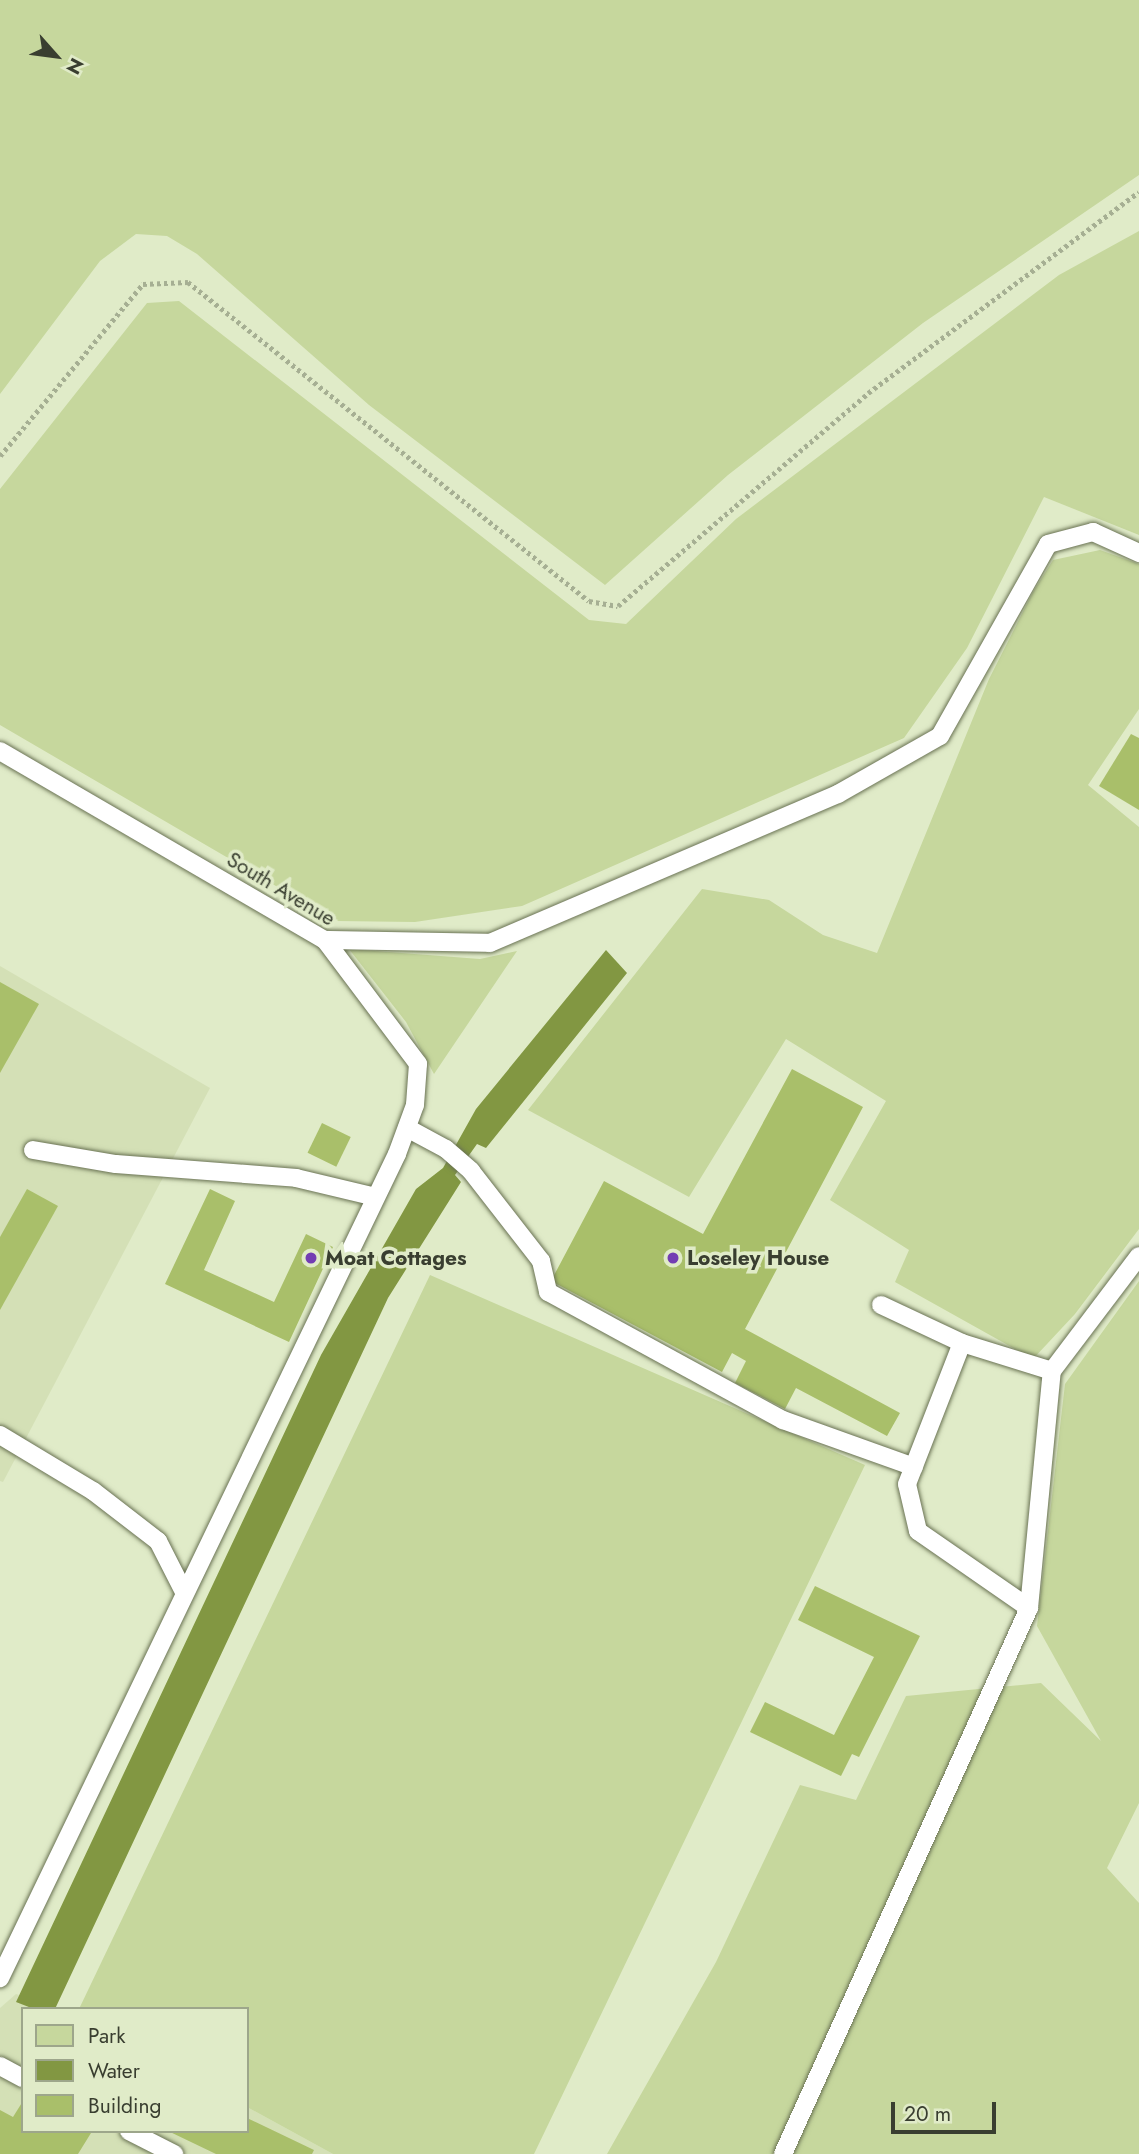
<!DOCTYPE html>
<html>
<head>
<meta charset="utf-8">
<style>
  body { margin:0 }
  #map { position:relative; width:1139px; height:2154px; overflow:hidden; background:#e0ebc8; font-family:Jost,sans-serif }
  div>[style] { position:absolute }
  .built>* { inset:0; background:#d4e0b6 }
  .green>* { inset:0; background:#c6d79d }
  .water>* { inset:0; background:#829742 }
  .building>* { inset:0; background:#a9bf6a; transform-origin:0 0 }
  .path>* { height:4.5px; margin-top:-2.25px; transform-origin:0; background:repeating-linear-gradient(90deg,#a6af93 0 3.5px,transparent 0 7px) }
  .roads { filter:drop-shadow(0 0 2px #697253) drop-shadow(0 0 2px #697253) }
  .service>* { height:18px; margin:-9px; padding:0 9px; transform-origin:9px; border-radius:9px; background:#fff }
  .dots>* { width:19px; height:19px; translate:-50% -50%; box-sizing:border-box; border:4px solid #e0ebc8; border-radius:50% }
  span { translate:-50% -50%; white-space:nowrap; text-align:center; line-height:1.15; -webkit-text-stroke:7px #e0ebc8; paint-order:stroke }
  .street-label { font-size:21px; color:#393e30 }
  .poi-label { font-size:21px; color:#393e30; font-weight:700 }
  .left { translate:0 -50%; text-align:left }
  .legend { position:absolute; left:21px; top:2007px; width:228px; height:126px; box-sizing:border-box; background:#e0ebc8; border:2px solid #9da68b; margin:0; padding:9px 12px; list-style:none; font-size:21px; color:#393e30 }
  .legend li { display:flex; align-items:center; gap:14px; height:35px }
  .legend b { width:35px; border:2px solid #9da68b }
  .north { position:absolute; left:21px; top:21px; width:70px; height:70px; -webkit-text-stroke:5px #e0ebc8; paint-order:stroke; rotate:118deg; font-size:19px; font-weight:700; line-height:28px; text-align:center; color:#393e30 }
  .north::after { content:''; display:block; margin:auto; width:24px; height:32px; background:#393e30; clip-path:polygon(50% 0,100% 100%,50% 72%,0 100%) }
  .scale { position:absolute; left:891px; top:2102px; width:105px; height:32px; box-sizing:border-box; border:4px solid #393e30; border-top:0; padding-left:9px; font-size:21px; line-height:24px; white-space:nowrap; color:#393e30; -webkit-text-stroke:5px #e0ebc8; paint-order:stroke }
</style>
</head>
<body>
<div id="map">
  <div class="built">
    <div style="clip-path:polygon(0 966px,210px 1088px,3px 1482px,0 1481px)"></div>
    <div style="clip-path:polygon(16px 1994px,61px 2009px,23px 2009px,23px 2131px,247px 2131px,247px 2107px,333px 2154px,0 2154px,0 2008px)"></div>
  </div>
  <div class="green">
    <div style="clip-path:polygon(0 0,1139px 0,1139px 175px,923px 323px,728px 475px,605px 585px,369px 405px,197px 254px,167px 236px,136px 234px,100px 261px,0 394px)"></div>
    <div style="clip-path:polygon(1139px 231px,1139px 535px,1044px 497px,967px 648px,904px 738px,522px 906px,415px 922px,336px 921px,0 725px,0 489px,147px 303px,179px 301px,589px 620px,626px 624px,736px 519px,1059px 275px)"></div>
    <div style="clip-path:polygon(1100px 550px,1139px 564px,1139px 709px,1088px 785px,1139px 827px,1139px 1229px,1075px 1314px,1033px 1359px,895px 1282px,909px 1250px,830px 1200px,886px 1101px,786px 1039px,689px 1197px,528px 1110px,702px 889px,769px 900px,823px 935px,877px 953px,989px 679px,1033px 592px,1053px 560px)"></div>
    <div style="clip-path:polygon(349px 949px,480px 959px,517px 951px,434px 1074px,406px 1022px)"></div>
    <div style="clip-path:polygon(430px 1275px,865px 1465px,534px 2154px,333px 2154px,247px 2107px,247px 2009px,79px 2009px)"></div>
    <div style="clip-path:polygon(1139px 1281px,1139px 1803px,1107px 1868px,1139px 1903px,1139px 2154px,607px 2154px,716px 1962px,800px 1785px,856px 1800px,906px 1696px,1041px 1683px,1101px 1741px,1037px 1626px,1065px 1384px)"></div>
  </div>
  <div class="water">
    <div style="clip-path:polygon(606px 950px,627px 973px,486px 1148px,477px 1144px,455px 1175px,461px 1182px,388px 1298px,55px 2009px,34px 2009px,16px 2002px,321px 1355px,416px 1189px,443px 1168px,476px 1109px)"></div>
  </div>
  <div class="building">
    <div style="clip-path:polygon(1131px 734px,1139px 738px,1139px 810px,1099px 786px)"></div>
    <div style="clip-path:polygon(0 982px,39px 1004px,0 1073px)"></div>
    <div style="clip-path:polygon(792px 1069px,863px 1107px,745px 1329px,900px 1413px,887px 1436px,796px 1388px,785px 1409px,735px 1383px,746px 1361px,732px 1353px,722px 1372px,551px 1281px,604px 1181px,703px 1234px)"></div>
    <div style="left:322px;top:1123px;width:32px;height:33px;rotate:26deg"></div>
    <div style="clip-path:polygon(27px 1189px,58px 1206px,0 1310px,0 1237px)"></div>
    <div style="clip-path:polygon(210px 1189px,235px 1201px,204px 1270px,274px 1302px,306px 1234px,333px 1247px,289px 1342px,165px 1284px)"></div>
    <div style="clip-path:polygon(815px 1586px,920px 1636px,859px 1757px,852px 1754px,841px 1776px,750px 1732px,765px 1702px,834px 1735px,874px 1657px,798px 1620px)"></div>
    <div style="clip-path:polygon(23px 2101px,23px 2131px,91px 2133px,78px 2154px,0 2154px,0 2110px,13px 2117px)"></div>
    <div style="clip-path:polygon(247px 2118px,314px 2150px,312px 2154px,216px 2154px,168px 2131px,247px 2131px)"></div>
  </div>
  <div class="path">
    <div style="left:0;top:456px;width:224px;rotate:-50.3deg"></div>
    <div style="left:143px;top:284px;width:45px;rotate:-2.5deg"></div>
    <div style="left:188px;top:282px;width:512px;rotate:38.5deg"></div>
    <div style="left:589px;top:601px;width:29px;rotate:10deg"></div>
    <div style="left:618px;top:606px;width:328px;rotate:-40.4deg"></div>
    <div style="left:868px;top:393px;width:337px;rotate:-36.6deg"></div>
  </div>
  <div class="roads">
    <div class="service">
      <div style="left:0;top:751px;width:376px;rotate:30.2deg"></div>
      <div style="left:325px;top:940px;width:155px;rotate:53.1deg"></div>
      <div style="left:418px;top:1064px;width:41px;rotate:94.2deg"></div>
      <div style="left:415px;top:1105px;width:52px;rotate:110.2deg"></div>
      <div style="left:397px;top:1154px;width:915px;rotate:115.72deg"></div>
      <div style="left:325px;top:940px;width:165px;rotate:1deg"></div>
      <div style="left:490px;top:943px;width:379px;rotate:-23.2deg"></div>
      <div style="left:838px;top:794px;width:117px;rotate:-29.6deg"></div>
      <div style="left:940px;top:736px;width:220px;rotate:-60.6deg"></div>
      <div style="left:1048px;top:544px;width:47px;rotate:-14.9deg"></div>
      <div style="left:1093px;top:532px;width:51px;rotate:24.5deg"></div>
      <div style="left:407px;top:1128px;width:44px;rotate:28.3deg"></div>
      <div style="left:446px;top:1149px;width:33px;rotate:41deg"></div>
      <div style="left:471px;top:1171px;width:114px;rotate:52.1deg"></div>
      <div style="left:541px;top:1261px;width:32px;rotate:77deg"></div>
      <div style="left:548px;top:1292px;width:268px;rotate:28.6deg"></div>
      <div style="left:783px;top:1420px;width:139px;rotate:19.7deg"></div>
      <div style="left:33px;top:1150px;width:84px;rotate:9.6deg"></div>
      <div style="left:116px;top:1164px;width:181px;rotate:4.4deg"></div>
      <div style="left:296px;top:1178px;width:82px;rotate:13.4deg"></div>
      <div style="left:881px;top:1305px;width:89px;rotate:25.1deg"></div>
      <div style="left:0;top:1435px;width:109px;rotate:31.1deg"></div>
      <div style="left:93px;top:1491px;width:82px;rotate:37.6deg"></div>
      <div style="left:158px;top:1541px;width:55px;rotate:63deg"></div>
      <div style="left:1029px;top:1608px;width:135px;rotate:-145.3deg"></div>
      <div style="left:918px;top:1531px;width:48px;rotate:-103.2deg"></div>
      <div style="left:907px;top:1484px;width:151px;rotate:-68.7deg"></div>
      <div style="left:962px;top:1343px;width:94px;rotate:17.3deg"></div>
      <div style="left:0;top:2066px;width:26px;rotate:28deg"></div>
      <div style="left:129px;top:2131px;width:51px;rotate:27.1deg"></div>
      <div style="left:783px;top:2154px;width:599px;rotate:-65.75deg"></div>
      <div style="left:1029px;top:1608px;width:238px;rotate:-84.5deg"></div>
      <div style="left:1052px;top:1371px;width:144px;rotate:-52.9deg"></div>
    </div>
  </div>
  <div class="dots">
    <div style="left:311px;top:1258px;background:#733db3"></div>
    <div style="left:673px;top:1258px;background:#733db3"></div>
  </div>
  <div class="street-label">
    <span style="left:281px;top:889px;rotate:31deg">South Avenue</span>
  </div>
  <div class="poi-label">
    <span class="left" style="left:325px;top:1258px">Moat Cottages</span>
    <span class="left" style="left:687px;top:1258px">Loseley House</span>
  </div>
  <ul class="legend">
  <li><b style="height:19px;background:#c6d79d"></b>Park</li>
  <li><b style="height:19px;background:#829742"></b>Water</li>
  <li><b style="height:19px;background:#a9bf6a"></b>Building</li>
  </ul>
  <div class="north">N</div>
  <div class="scale">20 m</div>
</div>
</body>
</html>
